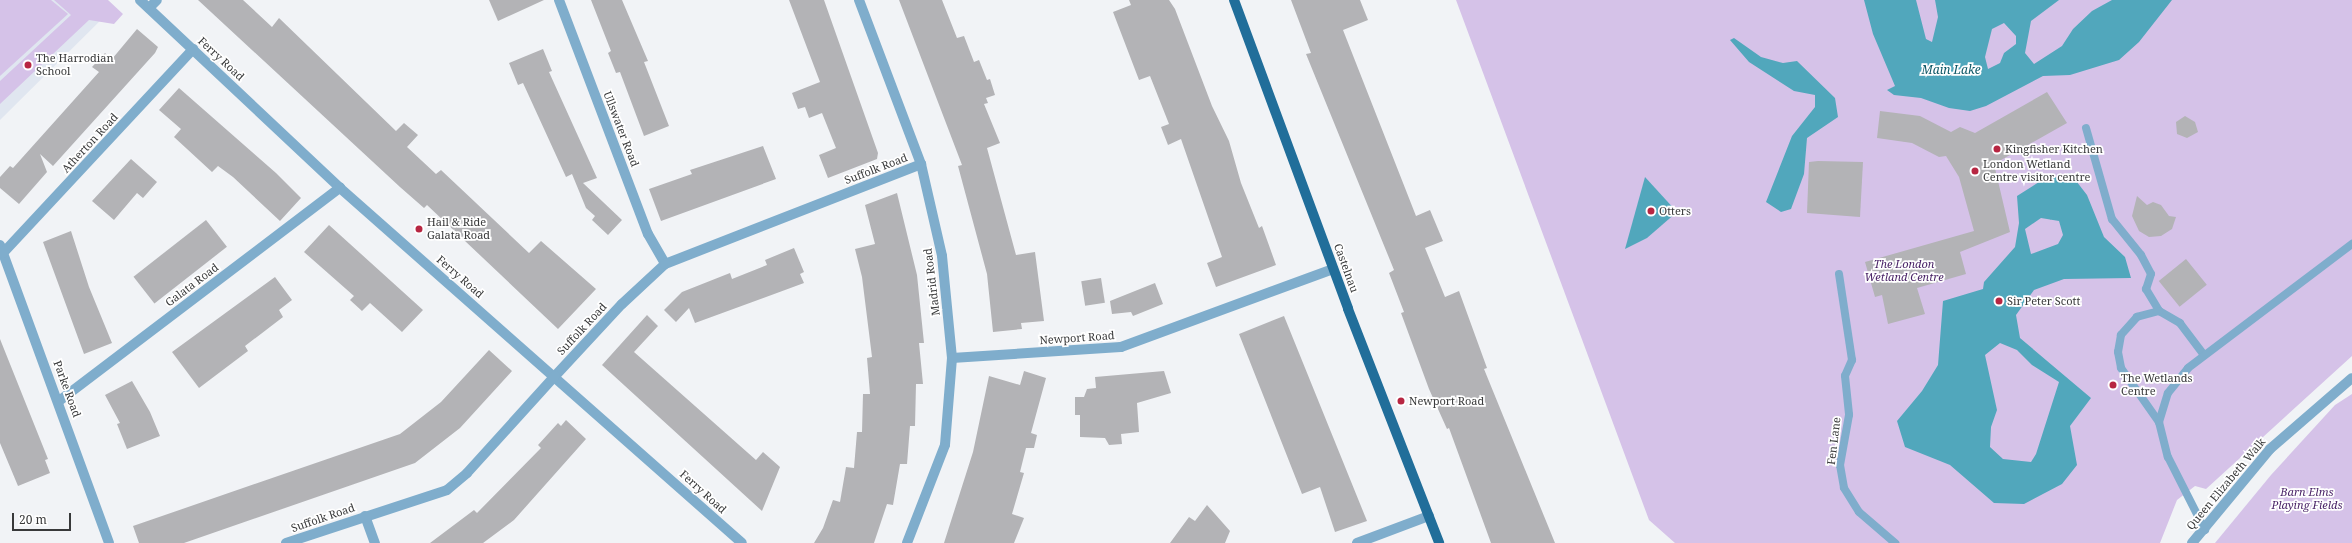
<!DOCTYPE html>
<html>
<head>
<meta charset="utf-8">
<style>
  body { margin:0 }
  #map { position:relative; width:2352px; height:543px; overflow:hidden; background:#f1f3f6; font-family:"Noto Serif",serif }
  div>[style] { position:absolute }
  .built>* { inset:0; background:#e0e6f0 }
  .green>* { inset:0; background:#d5c2e8 }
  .water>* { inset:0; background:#51a7bc }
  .building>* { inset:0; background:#b3b3b6; transform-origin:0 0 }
  .service>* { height:8px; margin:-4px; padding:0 4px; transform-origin:4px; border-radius:4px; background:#7fadcc }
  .minor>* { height:10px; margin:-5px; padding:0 5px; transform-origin:5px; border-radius:5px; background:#7fadcc }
  .tertiary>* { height:10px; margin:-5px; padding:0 5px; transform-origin:5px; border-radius:5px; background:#7fadcc }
  .primary>* { height:10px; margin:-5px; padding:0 5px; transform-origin:5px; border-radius:5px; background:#216e9a }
  .dots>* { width:11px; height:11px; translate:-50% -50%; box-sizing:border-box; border:2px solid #fff; border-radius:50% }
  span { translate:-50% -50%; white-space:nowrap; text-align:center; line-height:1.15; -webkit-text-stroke:3.5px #fff; paint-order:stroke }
  .poi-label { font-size:11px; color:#38393a }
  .left { translate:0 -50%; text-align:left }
  .street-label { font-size:11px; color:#38393a }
  .park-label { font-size:11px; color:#461f64; font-style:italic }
  .water-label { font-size:12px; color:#0c5766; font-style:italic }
  .scale { position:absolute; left:12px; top:513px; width:59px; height:18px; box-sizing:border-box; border:2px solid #38393a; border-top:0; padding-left:5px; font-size:12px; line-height:14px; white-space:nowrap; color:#38393a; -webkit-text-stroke:3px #fff; paint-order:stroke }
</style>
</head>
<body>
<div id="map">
  <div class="built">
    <div style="clip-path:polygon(0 0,103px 0,112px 9px,0 120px)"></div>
  </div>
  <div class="green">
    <div style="clip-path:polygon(0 0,51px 0,68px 14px,0 76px)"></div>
    <div style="clip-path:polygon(54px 0,108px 0,123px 14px,114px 24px,89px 20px,0 104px,0 81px,71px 15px)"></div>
    <div style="clip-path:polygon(1456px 0,2352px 0,2352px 356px,2206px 489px,2195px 486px,2177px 500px,2160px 543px,1675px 543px,1649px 520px)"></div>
    <div style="clip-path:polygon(2352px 394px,2352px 543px,2215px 543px,2271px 475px,2335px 405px)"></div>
  </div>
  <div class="water">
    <div style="clip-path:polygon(evenodd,1864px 0,1916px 0,1926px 39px,1932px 42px,1938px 17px,1935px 0,2059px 0,2031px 21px,2025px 53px,2034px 64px,2062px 46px,2073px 29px,2092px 11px,2112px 0,2172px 0,2139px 42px,2119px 60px,2070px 75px,2043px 76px,1986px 106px,1970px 111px,1949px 108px,1921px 98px,1894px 95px,1887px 90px,1895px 86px,1873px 34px,1864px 0,2004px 23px,2016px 36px,2016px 44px,2004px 53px,2000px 63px,1988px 69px,1985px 57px,1992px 29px,2004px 23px)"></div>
    <div style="clip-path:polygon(1734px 38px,1761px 57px,1783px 63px,1797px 61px,1835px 98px,1838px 117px,1807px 138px,1804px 174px,1791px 209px,1781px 212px,1766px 202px,1792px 136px,1815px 107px,1815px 95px,1794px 91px,1749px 62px,1730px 40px)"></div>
    <div style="clip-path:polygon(evenodd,2070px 173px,2087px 195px,2104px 237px,2125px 257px,2131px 278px,2064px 279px,2034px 290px,2016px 315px,2020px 338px,2091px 398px,2070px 426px,2077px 465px,2062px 484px,2024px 504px,1994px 503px,1950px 465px,1905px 447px,1897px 421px,1922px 391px,1938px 365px,1943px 301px,1983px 289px,1984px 282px,2015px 247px,2019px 223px,2017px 196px,2039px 182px,2070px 173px,2041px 218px,2059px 221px,2063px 235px,2058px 244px,2031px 254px,2025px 229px,2041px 218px,2070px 173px,2000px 343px,2017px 350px,2032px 365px,2059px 382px,2036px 454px,2031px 462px,2003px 459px,1990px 447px,1991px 427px,1997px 410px,1985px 355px,2000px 343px)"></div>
    <div style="clip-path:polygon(1645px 177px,1677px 212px,1647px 238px,1625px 249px)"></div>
  </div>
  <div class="building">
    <div style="clip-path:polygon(198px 0,243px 0,272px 27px,279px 18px,396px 131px,404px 123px,418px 135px,407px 147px,436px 174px,441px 170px,529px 253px,541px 241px,596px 289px,558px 329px,427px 205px,424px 208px,400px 187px)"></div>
    <div style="clip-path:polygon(489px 0,544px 0,498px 21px)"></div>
    <div style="clip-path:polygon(591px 0,622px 0,648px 61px,644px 62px,669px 126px,644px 136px,620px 72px,616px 73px,608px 53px,611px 51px)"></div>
    <div style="clip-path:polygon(789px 0,824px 0,878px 153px,877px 159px,828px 178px,819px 155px,836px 148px,822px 113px,809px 118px,805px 107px,798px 109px,792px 93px,820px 82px)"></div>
    <div style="clip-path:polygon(899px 0,942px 0,957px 38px,964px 36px,974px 62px,979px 60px,987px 80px,990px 79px,995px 95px,986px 98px,988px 103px,984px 104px,1000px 143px,987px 148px,1016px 255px,1035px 252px,1044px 321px,1021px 323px,1022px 329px,993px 332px,987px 274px,958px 166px,962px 165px)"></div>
    <div style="clip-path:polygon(1129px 0,1169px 0,1175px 9px,1212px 106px,1229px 141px,1241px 183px,1259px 228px,1262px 226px,1276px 265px,1216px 287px,1207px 263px,1222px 257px,1181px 139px,1168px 145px,1161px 127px,1169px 124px,1150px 76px,1139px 80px,1113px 12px,1131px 5px)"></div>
    <div style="clip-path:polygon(1291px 0,1360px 0,1368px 20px,1343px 30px,1416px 216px,1430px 210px,1443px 241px,1425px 248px,1445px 297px,1459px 291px,1487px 368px,1484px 369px,1555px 543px,1491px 543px,1449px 428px,1447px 429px,1429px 389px,1401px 313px,1404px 312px,1389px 273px,1394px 270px,1306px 54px,1311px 53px)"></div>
    <div style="clip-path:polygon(137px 29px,158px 47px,155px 53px,53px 166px,40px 154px,47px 172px,19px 204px,0 188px,0 177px,10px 166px,13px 168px,99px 72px,92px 67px,105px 53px,112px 59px)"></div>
    <div style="clip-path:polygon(543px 49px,552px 71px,549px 72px,597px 178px,583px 183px,622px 220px,608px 235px,592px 220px,595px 216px,586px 208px,572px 174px,566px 177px,523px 83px,518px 85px,509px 63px)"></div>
    <div style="clip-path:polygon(179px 88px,276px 173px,301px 198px,280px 221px,233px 177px,218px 166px,212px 172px,174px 137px,181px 129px,159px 110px)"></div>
    <div style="clip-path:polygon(2047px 92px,2067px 123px,1994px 164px,2010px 232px,1960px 252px,1966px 274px,1917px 288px,1925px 314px,1888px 324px,1882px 295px,1875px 297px,1865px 262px,1974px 231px,1959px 177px,1946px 156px,1939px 157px,1912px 143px,1877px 138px,1880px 111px,1920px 116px,1951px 132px,1960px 127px,1975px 133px)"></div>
    <div style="clip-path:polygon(2185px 116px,2195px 122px,2198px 132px,2187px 138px,2177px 134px,2176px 122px)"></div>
    <div style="clip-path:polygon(763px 146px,776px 179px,661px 221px,649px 189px,692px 174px,690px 170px)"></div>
    <div style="clip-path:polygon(131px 159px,157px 182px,143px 198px,137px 193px,114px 220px,92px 201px)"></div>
    <div style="clip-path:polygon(1818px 161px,1863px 162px,1860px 217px,1807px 213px,1809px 162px)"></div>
    <div style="clip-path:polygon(897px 193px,917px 275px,924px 343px,919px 343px,923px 384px,916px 384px,915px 426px,910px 426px,907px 464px,900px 464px,893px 505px,887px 504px,874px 543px,814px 543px,823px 528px,833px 500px,840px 502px,846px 467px,854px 468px,857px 432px,862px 432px,863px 394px,870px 394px,867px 358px,872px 357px,862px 277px,855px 249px,875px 244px,865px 205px)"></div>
    <div style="clip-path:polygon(2137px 196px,2147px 205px,2153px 202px,2161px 205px,2169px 216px,2176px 217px,2172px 229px,2161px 236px,2149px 237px,2139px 231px,2132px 216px)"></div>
    <div style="left:206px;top:220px;width:34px;height:92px;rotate:52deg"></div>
    <div style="clip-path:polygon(329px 225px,423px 310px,402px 332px,370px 303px,362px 311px,350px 300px,354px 296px,304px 252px)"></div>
    <div style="clip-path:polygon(71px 231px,89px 287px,112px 343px,84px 354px,43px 242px)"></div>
    <div style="clip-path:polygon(794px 248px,804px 272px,800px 274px,804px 283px,695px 323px,689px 308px,676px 322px,664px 310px,682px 292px,730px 273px,732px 279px,767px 265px,765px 260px)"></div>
    <div style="left:2186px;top:259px;width:33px;height:35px;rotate:51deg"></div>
    <div style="clip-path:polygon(275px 277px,292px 300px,279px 310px,283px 317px,245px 346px,248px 351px,199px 388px,172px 352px)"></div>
    <div style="left:1101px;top:278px;width:25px;height:20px;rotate:81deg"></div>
    <div style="clip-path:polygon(1155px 283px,1163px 304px,1133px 316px,1131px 312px,1112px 314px,1110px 301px)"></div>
    <div style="clip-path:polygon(647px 315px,658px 326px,634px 352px,756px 460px,763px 452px,780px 467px,762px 511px,602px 365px)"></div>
    <div style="clip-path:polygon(1284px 316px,1367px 521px,1335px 532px,1320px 487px,1302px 494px,1239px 334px)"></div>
    <div style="clip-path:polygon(0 339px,48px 459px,45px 460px,50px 473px,18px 486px,0 443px)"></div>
    <div style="clip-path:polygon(489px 350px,512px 371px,460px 428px,415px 463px,184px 543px,139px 543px,133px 526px,400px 434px,441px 402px)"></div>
    <div style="clip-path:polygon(1024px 371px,1046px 378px,1031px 433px,1037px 435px,1034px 448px,1026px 448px,1020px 472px,1024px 473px,1012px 514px,1024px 518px,1014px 543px,944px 543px,973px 452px,989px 376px,1020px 385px)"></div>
    <div style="clip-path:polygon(1164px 371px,1171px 393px,1137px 403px,1139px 432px,1121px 434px,1122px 444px,1109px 445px,1105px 438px,1080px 437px,1080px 415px,1075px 415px,1075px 397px,1084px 397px,1087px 389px,1096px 388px,1095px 377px)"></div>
    <div style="clip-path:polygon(132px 381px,150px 412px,160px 436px,127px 449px,117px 424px,120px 423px,105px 395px)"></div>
    <div style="clip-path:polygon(566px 420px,586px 439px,514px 520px,483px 543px,430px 543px,474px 510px,477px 513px,541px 448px,538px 445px,558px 423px,561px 426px)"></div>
    <div style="clip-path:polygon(1207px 505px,1230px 531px,1225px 543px,1170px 543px,1189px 517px,1195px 521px)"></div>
  </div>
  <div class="service">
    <div style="left:2086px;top:128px;width:95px;rotate:74.1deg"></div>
    <div style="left:2112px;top:219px;width:46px;rotate:51.1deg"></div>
    <div style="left:2141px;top:255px;width:21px;rotate:62deg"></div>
    <div style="left:2151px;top:274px;width:16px;rotate:108deg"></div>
    <div style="left:2146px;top:289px;width:26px;rotate:59deg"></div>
    <div style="left:1839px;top:274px;width:87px;rotate:81.4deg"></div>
    <div style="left:1852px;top:360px;width:17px;rotate:114deg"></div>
    <div style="left:1845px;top:376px;width:39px;rotate:84deg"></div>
    <div style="left:1849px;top:415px;width:51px;rotate:100.2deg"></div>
    <div style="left:1840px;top:465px;width:23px;rotate:80deg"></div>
    <div style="left:1844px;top:488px;width:28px;rotate:58deg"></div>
    <div style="left:1859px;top:512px;width:48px;rotate:40.7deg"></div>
    <div style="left:2204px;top:355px;width:40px;rotate:-127deg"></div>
    <div style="left:2180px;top:323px;width:24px;rotate:-150deg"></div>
    <div style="left:2159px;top:311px;width:23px;rotate:165deg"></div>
    <div style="left:2137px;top:317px;width:24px;rotate:132deg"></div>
    <div style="left:2121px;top:335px;width:17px;rotate:100deg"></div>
    <div style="left:2118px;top:352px;width:16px;rotate:79deg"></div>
    <div style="left:2121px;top:368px;width:66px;rotate:54.9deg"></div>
    <div style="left:2159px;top:422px;width:36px;rotate:76deg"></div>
    <div style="left:2168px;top:457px;width:82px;rotate:63.1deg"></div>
    <div style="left:2159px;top:422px;width:30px;rotate:-73deg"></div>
    <div style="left:2168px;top:393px;width:32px;rotate:-51deg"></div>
    <div style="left:2188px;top:368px;width:206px;rotate:-37.1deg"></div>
  </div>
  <div class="minor">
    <div style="left:559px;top:0;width:250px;rotate:69.2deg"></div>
    <div style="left:648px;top:234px;width:34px;rotate:60deg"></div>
    <div style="left:859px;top:0;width:175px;rotate:69.3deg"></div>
    <div style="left:921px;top:164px;width:94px;rotate:77.1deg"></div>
    <div style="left:942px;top:256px;width:102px;rotate:84.4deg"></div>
    <div style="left:952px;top:358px;width:87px;rotate:94.6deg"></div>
    <div style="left:945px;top:445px;width:105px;rotate:111.2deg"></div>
    <div style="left:149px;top:8px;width:11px;rotate:-45deg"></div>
    <div style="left:0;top:245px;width:317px;rotate:69.9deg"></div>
    <div style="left:3px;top:253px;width:279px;rotate:-47deg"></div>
    <div style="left:952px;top:358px;width:169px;rotate:-3.7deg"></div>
    <div style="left:1121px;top:347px;width:226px;rotate:-20.2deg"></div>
    <div style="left:555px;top:376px;width:98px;rotate:-47.1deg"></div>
    <div style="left:622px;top:304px;width:59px;rotate:-42.9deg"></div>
    <div style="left:665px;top:264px;width:275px;rotate:-21.3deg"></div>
    <div style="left:59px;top:401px;width:353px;rotate:-37.2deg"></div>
    <div style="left:365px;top:516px;width:29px;rotate:70deg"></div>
    <div style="left:1357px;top:543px;width:77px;rotate:-20.6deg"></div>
    <div style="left:2192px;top:543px;width:122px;rotate:-50.3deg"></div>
    <div style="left:2270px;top:449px;width:108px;rotate:-40.9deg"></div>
  </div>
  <div class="tertiary">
    <div style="left:140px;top:0;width:274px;rotate:43.2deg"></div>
    <div style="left:340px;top:188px;width:536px;rotate:41.45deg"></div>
    <div style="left:286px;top:543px;width:169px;rotate:-18.2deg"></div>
    <div style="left:447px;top:490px;width:26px;rotate:-40deg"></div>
    <div style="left:467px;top:473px;width:131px;rotate:-47.8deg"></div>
  </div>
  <div class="primary">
    <div style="left:1234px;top:0;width:329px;rotate:69.7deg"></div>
    <div style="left:1348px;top:309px;width:251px;rotate:68.7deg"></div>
  </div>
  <div class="dots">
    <div style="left:28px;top:65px;background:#b72642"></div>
    <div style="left:1997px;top:149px;background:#b72642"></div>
    <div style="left:1975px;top:171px;background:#b72642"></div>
    <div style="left:1651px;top:211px;background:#b72642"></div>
    <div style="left:419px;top:229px;background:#b72642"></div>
    <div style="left:1999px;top:301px;background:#b72642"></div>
    <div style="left:2113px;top:385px;background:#b72642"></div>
    <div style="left:1401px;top:401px;background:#b72642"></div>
  </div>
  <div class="poi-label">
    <span class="left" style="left:36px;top:65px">The Harrodian<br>School</span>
    <span class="left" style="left:2005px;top:149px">Kingfisher Kitchen</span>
    <span class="left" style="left:1983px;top:171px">London Wetland<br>Centre visitor centre</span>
    <span class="left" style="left:1659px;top:211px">Otters</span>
    <span class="left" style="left:427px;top:229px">Hail &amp; Ride<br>Galata Road</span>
    <span class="left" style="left:2007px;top:301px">Sir Peter Scott</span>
    <span class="left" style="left:2121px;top:385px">The Wetlands<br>Centre</span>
    <span class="left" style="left:1409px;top:401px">Newport Road</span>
  </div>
  <div class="street-label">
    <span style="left:221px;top:59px;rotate:43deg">Ferry Road</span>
    <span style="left:621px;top:129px;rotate:69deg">Ullswater Road</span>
    <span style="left:90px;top:143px;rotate:-47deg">Atherton Road</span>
    <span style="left:876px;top:169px;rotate:-21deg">Suffolk Road</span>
    <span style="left:1346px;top:268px;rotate:70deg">Castelnau</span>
    <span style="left:460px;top:277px;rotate:41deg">Ferry Road</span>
    <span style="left:932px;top:282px;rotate:-97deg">Madrid Road</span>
    <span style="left:192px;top:285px;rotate:-37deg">Galata Road</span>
    <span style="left:582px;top:329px;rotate:-47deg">Suffolk Road</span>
    <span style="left:1077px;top:338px;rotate:-4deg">Newport Road</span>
    <span style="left:67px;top:389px;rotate:70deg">Parke Road</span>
    <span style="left:1834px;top:441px;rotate:-83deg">Fen Lane</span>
    <span style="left:2226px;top:484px;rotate:-50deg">Queen Elizabeth Walk</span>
    <span style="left:703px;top:492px;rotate:42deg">Ferry Road</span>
    <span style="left:323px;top:518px;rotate:-19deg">Suffolk Road</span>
  </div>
  <div class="park-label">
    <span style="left:1904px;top:271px">The London<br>Wetland Centre</span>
    <span style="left:2307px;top:499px">Barn Elms<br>Playing Fields</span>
  </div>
  <div class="water-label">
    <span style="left:1951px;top:70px">Main Lake</span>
  </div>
  <div class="scale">20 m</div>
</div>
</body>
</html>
